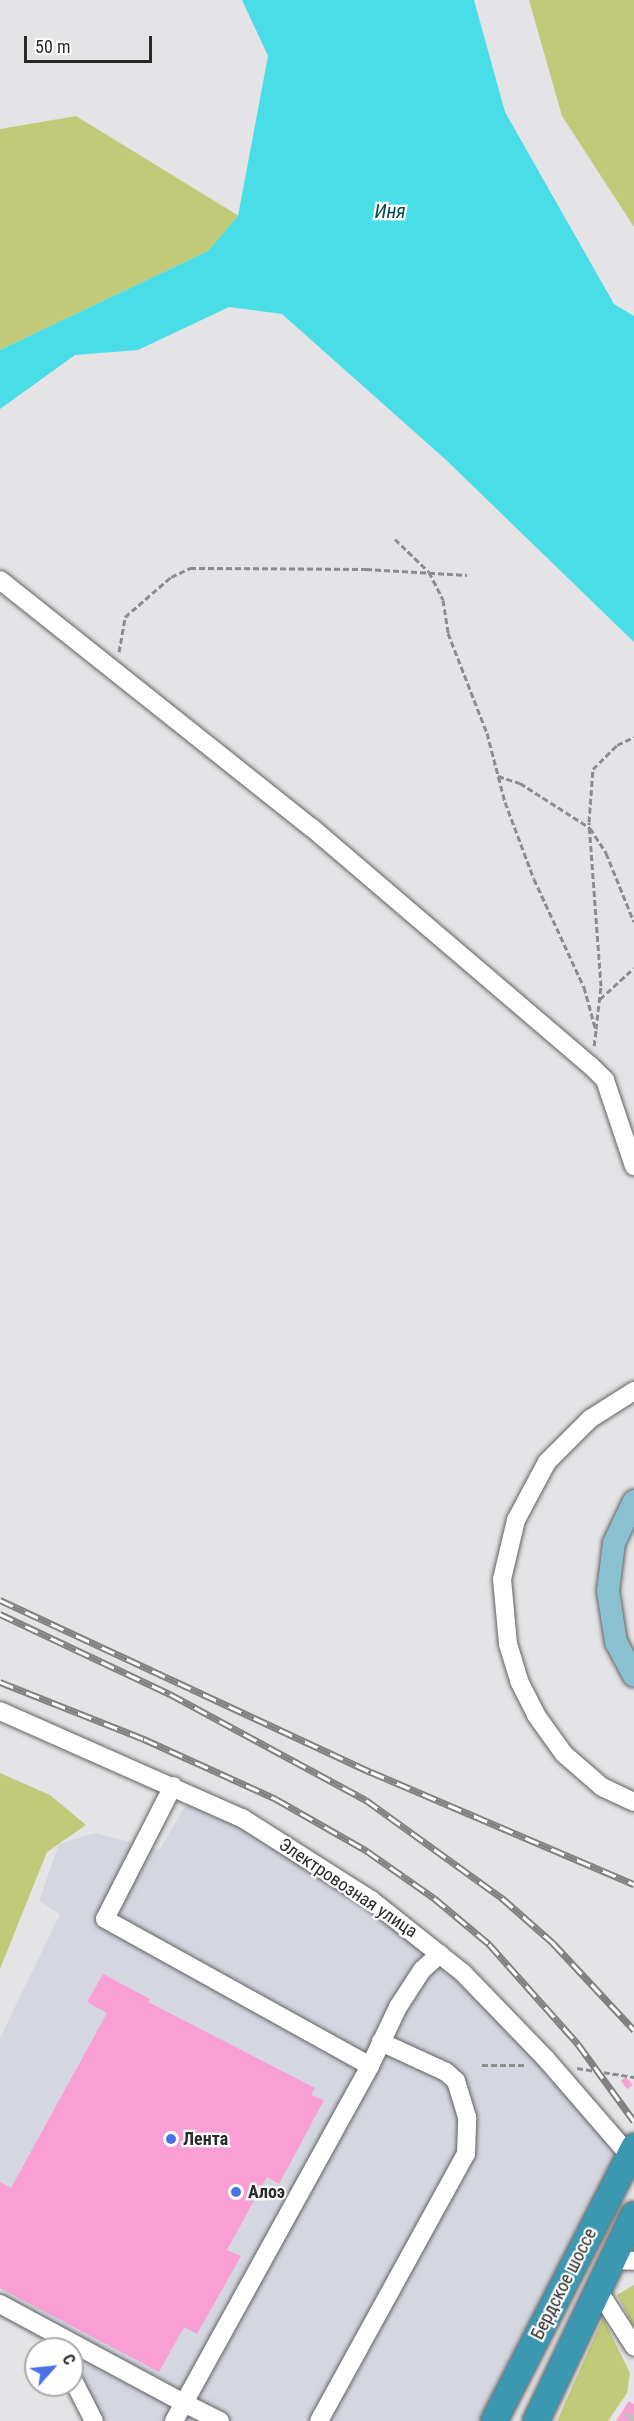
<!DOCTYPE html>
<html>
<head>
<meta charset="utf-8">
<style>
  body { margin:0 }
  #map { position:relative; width:634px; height:2421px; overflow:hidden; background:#e4e4e6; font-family:"Roboto Condensed",sans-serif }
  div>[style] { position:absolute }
  .built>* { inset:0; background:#d5d7e0 }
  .green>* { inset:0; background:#c0ca79 }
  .water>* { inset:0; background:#48dde7 }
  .building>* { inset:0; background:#f99fd4 }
  .minor-tunnel>* { height:18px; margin-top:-9px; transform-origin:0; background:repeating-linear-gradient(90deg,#bfbfc1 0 18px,transparent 0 27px) }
  .path>* { height:3px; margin-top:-1.5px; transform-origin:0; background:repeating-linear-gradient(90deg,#8c8c8e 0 6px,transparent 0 9px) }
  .roads { filter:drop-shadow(0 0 2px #616263) drop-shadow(0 0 2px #616263) }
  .minor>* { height:18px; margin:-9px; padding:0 9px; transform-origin:9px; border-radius:9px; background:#fff }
  .major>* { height:22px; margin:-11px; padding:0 11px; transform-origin:11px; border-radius:11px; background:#8ac1d0 }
  .highway>* { height:26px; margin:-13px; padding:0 13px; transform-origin:13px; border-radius:13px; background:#3c97b1 }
  .rail>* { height:7px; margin-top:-3.5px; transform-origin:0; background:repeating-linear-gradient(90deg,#fff 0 14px,#818182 0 28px); box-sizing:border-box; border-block:2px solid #818182 }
  .dots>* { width:16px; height:16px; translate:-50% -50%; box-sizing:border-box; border:3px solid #fff; border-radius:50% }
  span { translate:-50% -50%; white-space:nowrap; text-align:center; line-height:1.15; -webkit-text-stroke:4.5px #fff; paint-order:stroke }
  .street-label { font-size:18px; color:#2a2a2b }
  .poi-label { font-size:18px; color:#2a2a2b; font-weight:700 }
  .left { translate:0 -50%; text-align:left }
  .water-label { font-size:20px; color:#03484d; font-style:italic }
  .north { position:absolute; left:24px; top:2337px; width:60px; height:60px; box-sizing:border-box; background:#fff; border:2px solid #aaa; border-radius:50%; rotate:63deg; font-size:16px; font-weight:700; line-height:24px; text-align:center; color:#2a2a2b }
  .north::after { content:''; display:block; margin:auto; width:21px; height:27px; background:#4a72e5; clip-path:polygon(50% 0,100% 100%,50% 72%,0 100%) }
  .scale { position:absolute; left:24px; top:36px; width:128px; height:27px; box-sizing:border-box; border:3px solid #2a2a2b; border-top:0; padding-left:8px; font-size:18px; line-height:21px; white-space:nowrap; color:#2a2a2b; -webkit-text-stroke:4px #fff; paint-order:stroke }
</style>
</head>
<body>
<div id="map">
  <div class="built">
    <div style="clip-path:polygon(192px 1795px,404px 1923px,624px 2149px,492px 2421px,85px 2421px,65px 2385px,72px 2385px,72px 2349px,46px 2349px,42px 2341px,0 2317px,0 2038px,60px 1914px,39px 1901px,59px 1844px,95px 1833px,159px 1850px)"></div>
  </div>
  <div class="green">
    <div style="clip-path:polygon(529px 0,634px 0,634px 227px,562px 116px)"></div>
    <div style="clip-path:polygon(76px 116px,239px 216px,208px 251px,0 350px,0 129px)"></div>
    <div style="clip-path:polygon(0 1773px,50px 1795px,86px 1825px,47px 1852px,0 1969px)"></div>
    <div style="clip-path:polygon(634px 2285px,634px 2327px,617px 2295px)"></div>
    <div style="clip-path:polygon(603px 2318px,630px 2373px,627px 2393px,608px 2421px,557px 2421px)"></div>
  </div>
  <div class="water">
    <div style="clip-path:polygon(242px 0,474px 0,505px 112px,614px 304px,634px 316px,634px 642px,445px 459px,282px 314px,229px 307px,138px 350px,75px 355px,0 409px,0 350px,208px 251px,238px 216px,268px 56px)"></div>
  </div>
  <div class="building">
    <div style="clip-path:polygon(103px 1974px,150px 1999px,148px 2002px,315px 2088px,311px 2095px,324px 2100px,279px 2184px,267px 2177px,227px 2250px,241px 2256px,197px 2334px,184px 2327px,159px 2372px,0 2288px,0 2182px,11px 2188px,107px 2013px,87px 2002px)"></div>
    <div style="clip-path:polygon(626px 2077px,633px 2085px,627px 2089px,621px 2081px)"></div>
    <div style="clip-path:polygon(629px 2401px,634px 2404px,634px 2421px,616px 2421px)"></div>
  </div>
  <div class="minor-tunnel">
    <div style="left:631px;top:2421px;width:5px;rotate:-53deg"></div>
  </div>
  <div class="path">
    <div style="left:395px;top:539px;width:47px;rotate:44.1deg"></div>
    <div style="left:429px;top:572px;width:31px;rotate:63deg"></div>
    <div style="left:443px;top:600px;width:33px;rotate:81deg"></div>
    <div style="left:448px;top:633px;width:107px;rotate:68.7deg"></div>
    <div style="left:487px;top:733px;width:71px;rotate:75.4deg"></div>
    <div style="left:505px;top:802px;width:82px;rotate:69.4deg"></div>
    <div style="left:534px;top:879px;width:119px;rotate:65.2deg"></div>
    <div style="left:584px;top:987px;width:46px;rotate:74.7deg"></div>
    <div style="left:596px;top:1031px;width:16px;rotate:97deg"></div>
    <div style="left:119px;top:652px;width:36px;rotate:-80deg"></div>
    <div style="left:125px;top:617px;width:61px;rotate:-41deg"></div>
    <div style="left:171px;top:577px;width:21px;rotate:-25deg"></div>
    <div style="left:190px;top:568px;width:176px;rotate:0.3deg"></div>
    <div style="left:366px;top:569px;width:101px;rotate:3.4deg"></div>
    <div style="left:498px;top:776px;width:23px;rotate:18deg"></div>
    <div style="left:520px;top:783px;width:83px;rotate:32.7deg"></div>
    <div style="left:590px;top:828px;width:30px;rotate:57deg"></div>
    <div style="left:606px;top:853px;width:74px;rotate:67.9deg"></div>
    <div style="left:600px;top:999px;width:46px;rotate:-42.4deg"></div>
    <div style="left:596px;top:1029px;width:43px;rotate:-83.4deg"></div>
    <div style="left:601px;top:986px;width:164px;rotate:-94.2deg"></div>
    <div style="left:589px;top:822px;width:53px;rotate:-85.7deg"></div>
    <div style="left:593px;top:769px;width:34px;rotate:-45deg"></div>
    <div style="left:617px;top:745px;width:19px;rotate:-25deg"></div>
    <div style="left:482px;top:2065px;width:45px"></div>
    <div style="left:577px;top:2068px;width:58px;rotate:9deg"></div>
  </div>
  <div class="roads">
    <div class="minor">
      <div style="left:0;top:580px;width:397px;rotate:38.5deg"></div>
      <div style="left:311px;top:827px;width:368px;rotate:40.5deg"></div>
      <div style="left:591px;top:1066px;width:20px;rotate:45deg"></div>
      <div style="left:605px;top:1080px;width:91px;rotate:71.4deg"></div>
      <div style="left:634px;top:1391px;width:52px;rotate:147.5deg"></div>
      <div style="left:590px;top:1419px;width:61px;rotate:135deg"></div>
      <div style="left:547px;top:1462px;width:66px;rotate:118.1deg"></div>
      <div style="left:516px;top:1520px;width:61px;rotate:103.3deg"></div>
      <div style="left:502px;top:1579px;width:65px;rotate:84.7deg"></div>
      <div style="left:508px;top:1644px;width:39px;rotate:73deg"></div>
      <div style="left:519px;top:1681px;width:38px;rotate:63deg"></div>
      <div style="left:536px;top:1715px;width:48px;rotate:54.3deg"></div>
      <div style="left:564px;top:1754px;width:50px;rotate:41deg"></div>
      <div style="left:602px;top:1787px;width:35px;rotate:25deg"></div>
      <div style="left:0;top:1711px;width:265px;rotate:23.9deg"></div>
      <div style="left:242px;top:1818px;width:153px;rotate:32.4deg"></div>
      <div style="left:371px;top:1900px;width:117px;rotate:38.4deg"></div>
      <div style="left:463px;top:1973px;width:120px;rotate:46deg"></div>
      <div style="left:546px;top:2059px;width:128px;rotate:49.1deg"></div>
      <div style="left:173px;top:1786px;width:149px;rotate:117.1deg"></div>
      <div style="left:105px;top:1919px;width:303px;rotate:29deg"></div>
      <div style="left:370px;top:2066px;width:65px;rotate:-64.6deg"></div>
      <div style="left:398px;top:2007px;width:44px;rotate:-57deg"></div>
      <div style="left:422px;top:1970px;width:24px;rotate:-42deg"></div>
      <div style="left:611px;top:2260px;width:23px;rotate:2deg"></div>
      <div style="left:598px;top:2290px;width:67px;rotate:57.3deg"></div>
      <div style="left:0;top:2304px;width:209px;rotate:28.3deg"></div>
      <div style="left:184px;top:2403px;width:21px;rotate:119deg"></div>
      <div style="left:72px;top:2378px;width:48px;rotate:62.9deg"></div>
      <div style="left:220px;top:2421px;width:40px;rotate:-153.4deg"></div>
      <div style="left:184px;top:2403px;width:385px;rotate:-61.1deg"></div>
      <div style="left:319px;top:2421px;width:305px;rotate:-61.2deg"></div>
      <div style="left:466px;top:2154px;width:37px;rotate:-88deg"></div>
      <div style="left:467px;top:2117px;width:38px;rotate:-107deg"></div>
      <div style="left:456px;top:2081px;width:13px;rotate:-138deg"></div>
      <div style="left:446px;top:2072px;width:72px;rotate:-155.2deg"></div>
    </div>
    <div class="major">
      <div style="left:634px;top:1501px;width:47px;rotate:115.5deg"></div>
      <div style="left:614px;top:1543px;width:48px;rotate:97.1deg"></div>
      <div style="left:608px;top:1591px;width:52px;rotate:81.1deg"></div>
      <div style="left:616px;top:1642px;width:38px;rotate:62deg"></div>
    </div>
    <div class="highway">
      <div style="left:494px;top:2421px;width:308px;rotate:-62.9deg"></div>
      <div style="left:536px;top:2421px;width:228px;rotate:-64.6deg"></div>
    </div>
  </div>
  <div class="rail">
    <div style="left:0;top:1600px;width:409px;rotate:24.9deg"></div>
    <div style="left:371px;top:1772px;width:286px;rotate:23.1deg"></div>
    <div style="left:0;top:1614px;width:188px;rotate:25.2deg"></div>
    <div style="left:170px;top:1694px;width:223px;rotate:28.4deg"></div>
    <div style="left:366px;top:1800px;width:168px;rotate:35.8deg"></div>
    <div style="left:502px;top:1898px;width:68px;rotate:41.4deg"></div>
    <div style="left:553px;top:1943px;width:119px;rotate:47deg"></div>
    <div style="left:0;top:1682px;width:155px;rotate:21.6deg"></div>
    <div style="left:144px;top:1739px;width:145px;rotate:24.4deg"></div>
    <div style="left:276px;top:1799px;width:105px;rotate:29.7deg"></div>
    <div style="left:367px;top:1851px;width:82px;rotate:35deg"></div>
    <div style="left:434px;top:1898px;width:72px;rotate:39.9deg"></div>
    <div style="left:489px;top:1944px;width:134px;rotate:48.3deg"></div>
    <div style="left:578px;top:2044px;width:95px;rotate:54deg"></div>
  </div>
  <div class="dots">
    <div style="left:171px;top:2139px;background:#4a72e5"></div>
    <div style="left:236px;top:2192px;background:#4a72e5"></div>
  </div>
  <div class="street-label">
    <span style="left:348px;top:1888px;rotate:34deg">Электровозная улица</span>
    <span style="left:564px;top:2284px;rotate:-63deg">Бердское шоссе</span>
  </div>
  <div class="poi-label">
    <span class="left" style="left:183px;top:2139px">Лента</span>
    <span class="left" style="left:248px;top:2192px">Алоэ</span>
  </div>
  <div class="water-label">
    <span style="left:390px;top:211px">Иня</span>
  </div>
  <div class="north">С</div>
  <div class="scale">50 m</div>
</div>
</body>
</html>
